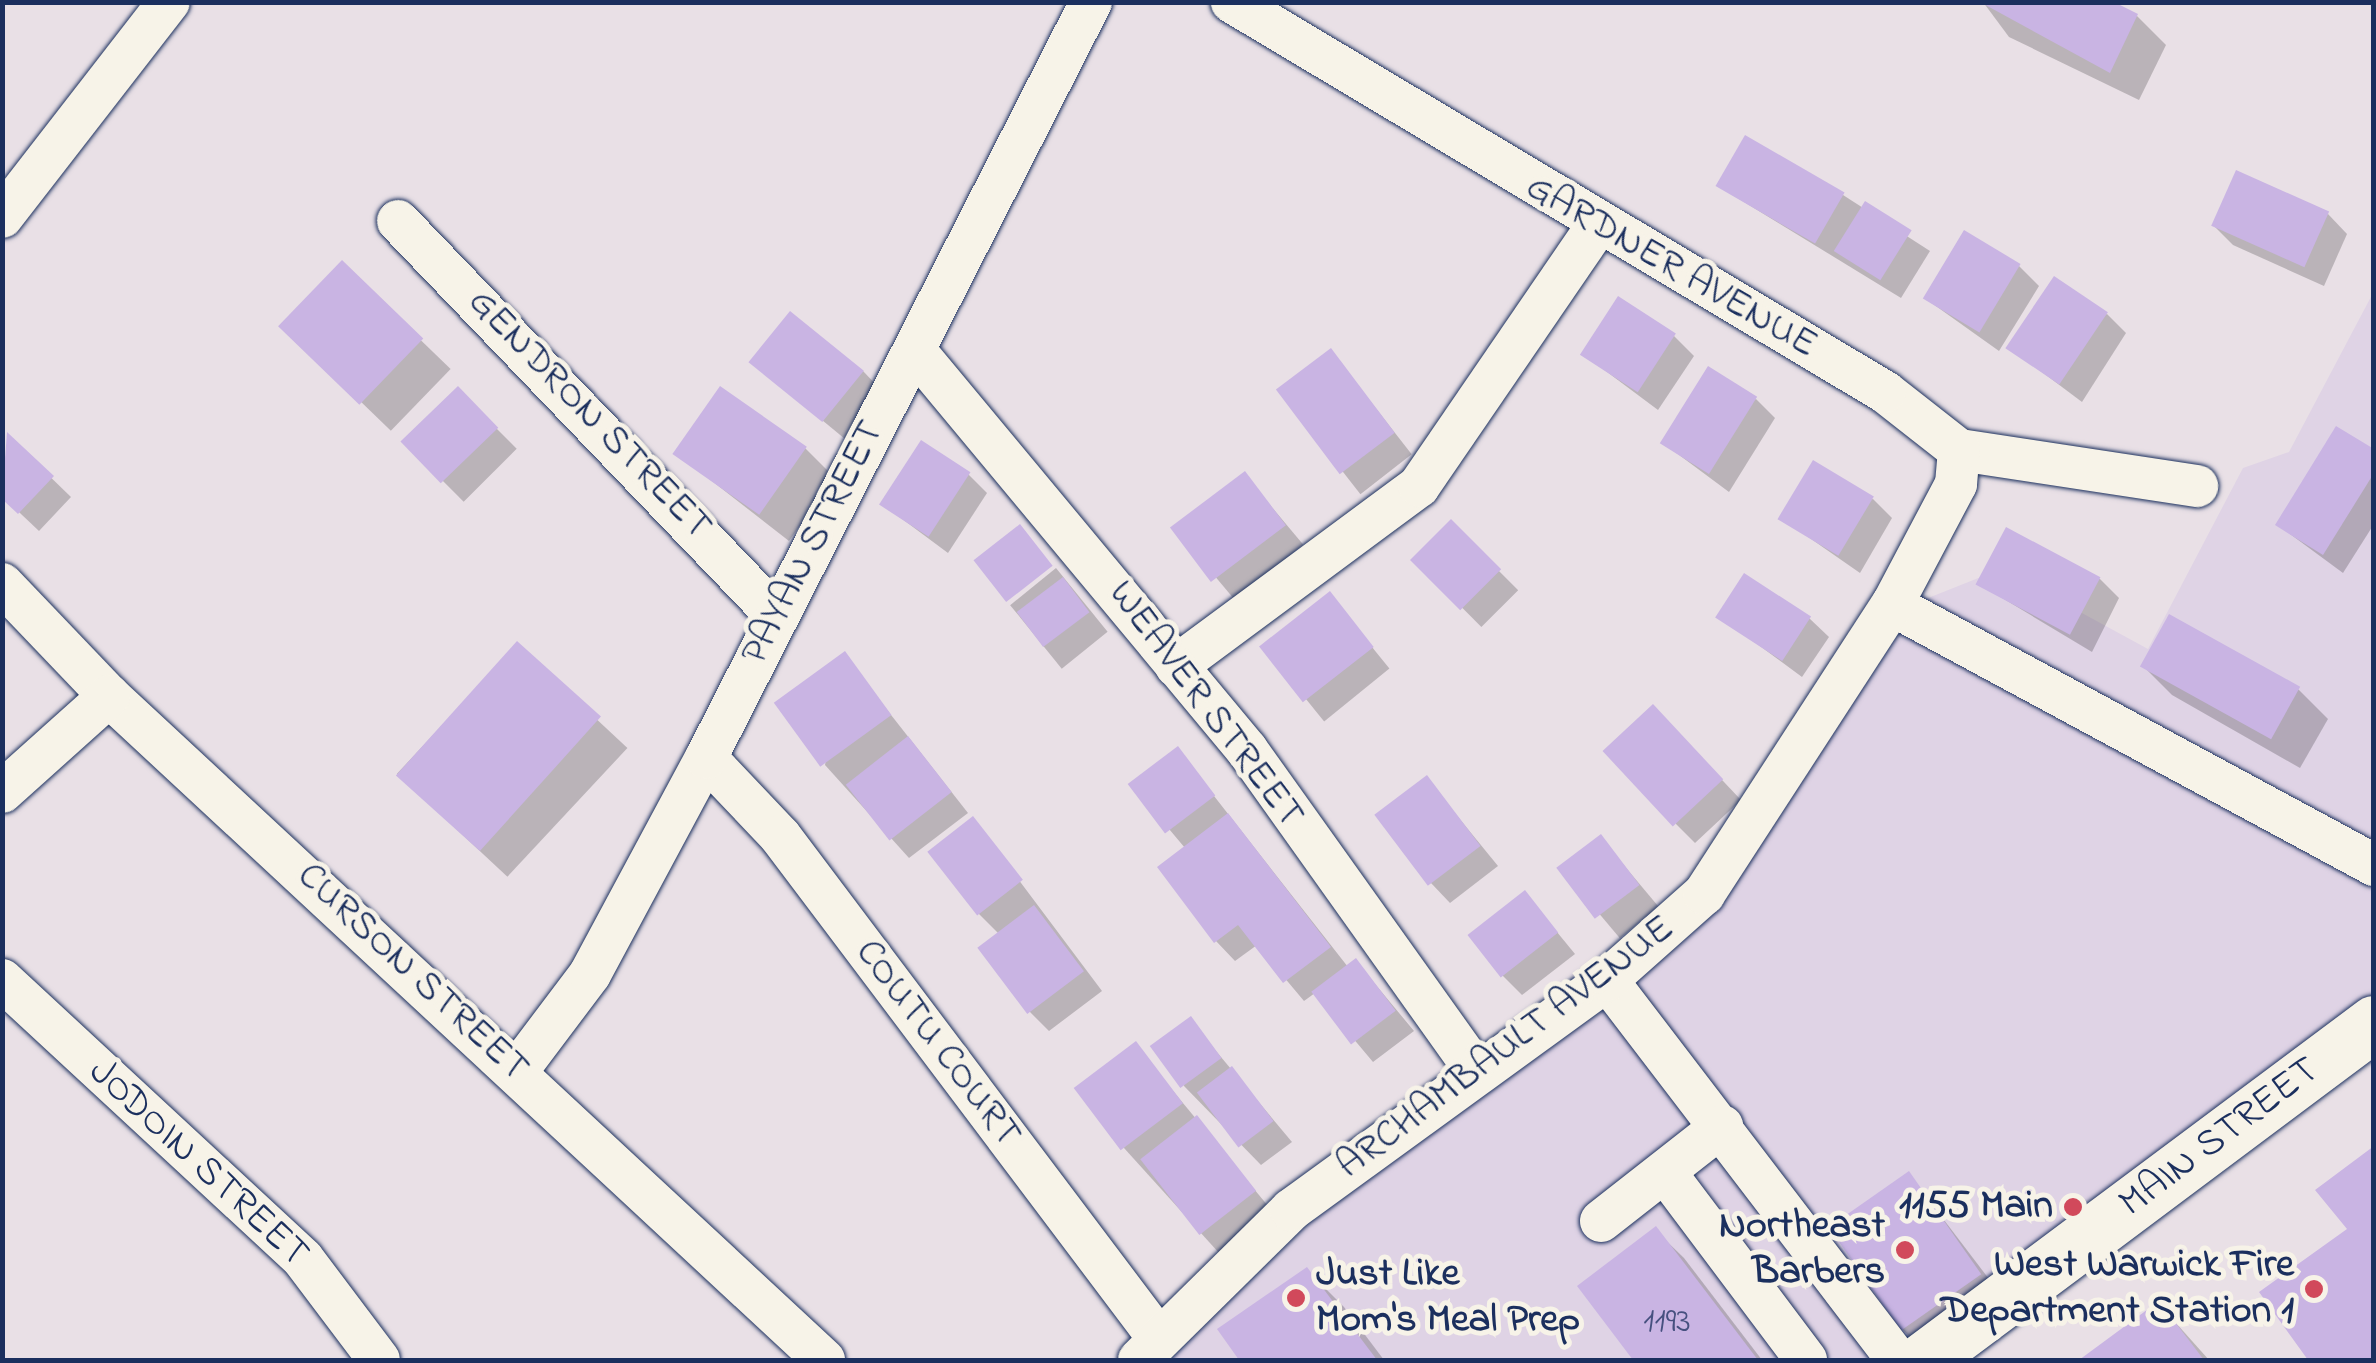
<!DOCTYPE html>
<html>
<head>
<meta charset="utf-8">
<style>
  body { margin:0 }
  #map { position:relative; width:2376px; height:1363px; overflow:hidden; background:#e9e0e6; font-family:"Indie Flower",sans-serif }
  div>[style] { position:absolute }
  .built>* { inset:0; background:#dfd3e5 }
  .shadow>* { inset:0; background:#0003; transform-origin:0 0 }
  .building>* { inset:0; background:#c9b4e3; transform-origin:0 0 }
  .roads { filter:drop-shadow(0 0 2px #1b2f5e) drop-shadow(0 0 2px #1b2f5e) }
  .minor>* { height:42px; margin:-21px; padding:0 21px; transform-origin:21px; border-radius:21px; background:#f7f3e8 }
  .major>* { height:55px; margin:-27.5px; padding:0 27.5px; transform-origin:27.5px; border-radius:27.5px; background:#f7f3e8 }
  .dots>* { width:28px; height:28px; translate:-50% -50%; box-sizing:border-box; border:5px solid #f7f3e8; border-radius:50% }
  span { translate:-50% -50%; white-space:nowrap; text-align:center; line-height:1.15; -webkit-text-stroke:10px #f7f3e8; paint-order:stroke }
  .number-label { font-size:35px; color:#46507f }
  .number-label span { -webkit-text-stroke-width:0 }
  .street-label { font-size:40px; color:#1b2f5e }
  .poi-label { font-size:40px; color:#1b2f5e; font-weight:700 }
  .right { translate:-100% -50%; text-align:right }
  .left { translate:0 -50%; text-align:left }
  .frame { position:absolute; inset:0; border:5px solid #1b2f5e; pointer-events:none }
</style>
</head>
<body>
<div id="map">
  <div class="built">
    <div style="clip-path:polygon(2373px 293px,2373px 1023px,1927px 1360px,1141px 1360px,1699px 903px,1893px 612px,2001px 569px,2148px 649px,2243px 468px,2289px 452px)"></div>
  </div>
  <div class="shadow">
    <div style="clip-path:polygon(1983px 2px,2137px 16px,2166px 45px,2139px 100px,2009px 37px)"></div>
    <div style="clip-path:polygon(1718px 186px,1843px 195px,1930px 251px,1901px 298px)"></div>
    <div style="clip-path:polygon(2328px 214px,2347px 234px,2324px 286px,2233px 245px,2214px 226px)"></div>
    <div style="left:342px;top:264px;width:151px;height:86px;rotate:44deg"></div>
    <div style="clip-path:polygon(2019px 266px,2039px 286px,1999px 351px,1926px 299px)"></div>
    <div style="clip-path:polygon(2107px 314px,2126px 333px,2082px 402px,2010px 348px)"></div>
    <div style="clip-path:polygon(1674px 336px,1694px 356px,1658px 410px,1583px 354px)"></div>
    <div style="left:1331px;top:351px;width:131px;height:65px;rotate:52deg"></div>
    <div style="clip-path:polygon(753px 363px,863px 371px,882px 391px,845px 439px)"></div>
    <div style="left:458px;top:390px;width:83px;height:75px;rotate:45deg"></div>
    <div style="clip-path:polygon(1756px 399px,1775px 418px,1729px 492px,1663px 443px)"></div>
    <div style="clip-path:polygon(8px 436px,71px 497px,39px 531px,2px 496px)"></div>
    <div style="clip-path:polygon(805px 448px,834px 477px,789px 541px,676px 453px)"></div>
    <div style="clip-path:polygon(2374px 452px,2374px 524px,2343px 573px,2278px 525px)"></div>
    <div style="clip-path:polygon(968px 474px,987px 493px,948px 553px,882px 504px)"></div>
    <div style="left:1244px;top:474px;width:92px;height:88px;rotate:50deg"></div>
    <div style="clip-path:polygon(1873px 499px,1892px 518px,1860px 573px,1781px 518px)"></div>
    <div style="left:1451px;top:523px;width:95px;height:52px;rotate:45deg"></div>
    <div style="left:1056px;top:568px;width:82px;height:59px;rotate:51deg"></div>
    <div style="clip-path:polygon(2100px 579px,2119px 598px,2092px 652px,1979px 584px)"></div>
    <div style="left:1329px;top:594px;width:96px;height:84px;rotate:51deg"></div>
    <div style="clip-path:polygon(1719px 616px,1809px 618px,1829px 637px,1802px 677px)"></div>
    <div style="clip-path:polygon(2170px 618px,2299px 690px,2328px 719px,2300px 768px,2172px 695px,2143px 666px)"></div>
    <div style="left:517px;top:645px;width:151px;height:176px;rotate:43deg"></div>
    <div style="clip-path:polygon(844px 655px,968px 813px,909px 858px,825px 765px)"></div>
    <div style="clip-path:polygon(1672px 727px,1741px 800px,1695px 843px,1676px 824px)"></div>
    <div style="clip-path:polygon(1178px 750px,1348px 967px,1356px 961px,1414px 1031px,1373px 1062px,1315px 993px,1304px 1001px,1257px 945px,1235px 961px,1216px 941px,1185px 848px,1132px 785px)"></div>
    <div style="clip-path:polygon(1427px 779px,1498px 866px,1450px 903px,1431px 883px)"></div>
    <div style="clip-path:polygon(973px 819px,1102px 991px,1049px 1031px,1030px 1012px,999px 934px,979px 914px)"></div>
    <div style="left:1601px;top:838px;width:89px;height:50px;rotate:50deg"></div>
    <div style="clip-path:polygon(1525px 893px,1575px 954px,1522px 995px,1502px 975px)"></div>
    <div style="clip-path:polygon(1190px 1020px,1292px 1142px,1261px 1165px,1184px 1086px)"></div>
    <div style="clip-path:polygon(1135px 1045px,1273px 1212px,1219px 1253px,1124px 1148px)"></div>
    <div style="clip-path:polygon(1909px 1174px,2008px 1304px,1931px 1358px,1902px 1329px)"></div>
    <div style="clip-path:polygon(1655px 1230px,1684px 1258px,1762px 1360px,1637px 1360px,1580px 1287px)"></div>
    <div style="clip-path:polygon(1307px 1270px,1344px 1307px,1384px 1360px,1242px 1360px,1221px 1330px)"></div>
    <div style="clip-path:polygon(2159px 1304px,2209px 1360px,2083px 1360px)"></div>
  </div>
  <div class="building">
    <div style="clip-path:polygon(1980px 2px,2114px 2px,2138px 14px,2110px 73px)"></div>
    <div style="left:1745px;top:135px;width:115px;height:59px;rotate:30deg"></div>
    <div style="left:2236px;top:170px;width:102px;height:61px;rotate:24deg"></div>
    <div style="left:1865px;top:201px;width:55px;height:59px;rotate:32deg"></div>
    <div style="left:1964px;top:230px;width:66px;height:80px;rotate:31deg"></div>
    <div style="left:342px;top:260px;width:113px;height:92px;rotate:44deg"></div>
    <div style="left:2054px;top:276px;width:65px;height:87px;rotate:34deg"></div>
    <div style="left:1618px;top:296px;width:69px;height:70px;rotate:33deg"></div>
    <div style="left:790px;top:311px;width:95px;height:66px;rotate:39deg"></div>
    <div style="left:1331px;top:348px;width:106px;height:69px;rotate:53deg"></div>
    <div style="left:1708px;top:366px;width:58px;height:91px;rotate:32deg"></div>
    <div style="left:458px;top:386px;width:58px;height:80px;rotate:46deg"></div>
    <div style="left:720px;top:386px;width:106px;height:83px;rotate:35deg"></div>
    <div style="clip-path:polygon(2336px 426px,2374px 449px,2374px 473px,2323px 555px,2275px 525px)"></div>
    <div style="clip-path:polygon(7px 432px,54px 476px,18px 514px,2px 499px)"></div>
    <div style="left:921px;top:440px;width:59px;height:77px;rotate:33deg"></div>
    <div style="left:1813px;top:460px;width:71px;height:69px;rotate:31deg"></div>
    <div style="left:1245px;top:471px;width:68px;height:94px;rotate:53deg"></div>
    <div style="left:1451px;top:519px;width:71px;height:58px;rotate:45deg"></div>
    <div style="left:1020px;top:524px;width:53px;height:59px;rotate:52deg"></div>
    <div style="left:2006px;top:527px;width:107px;height:65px;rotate:28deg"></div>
    <div style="left:1744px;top:573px;width:80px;height:53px;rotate:33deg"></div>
    <div style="left:1063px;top:577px;width:44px;height:58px;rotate:53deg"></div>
    <div style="left:1330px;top:591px;width:71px;height:90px;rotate:52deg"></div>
    <div style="left:2169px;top:614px;width:150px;height:60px;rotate:29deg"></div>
    <div style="left:517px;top:641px;width:113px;height:181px;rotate:42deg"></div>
    <div style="left:845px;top:651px;width:79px;height:88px;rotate:54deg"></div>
    <div style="left:1653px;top:704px;width:103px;height:69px;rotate:47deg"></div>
    <div style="left:908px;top:736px;width:71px;height:79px;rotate:52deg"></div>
    <div style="left:1178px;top:746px;width:62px;height:63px;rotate:53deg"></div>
    <div style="left:1427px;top:775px;width:89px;height:66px;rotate:53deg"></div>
    <div style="clip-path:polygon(1228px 813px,1331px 947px,1283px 983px,1238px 925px,1214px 943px,1157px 867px)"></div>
    <div style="left:973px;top:816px;width:81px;height:58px;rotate:52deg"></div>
    <div style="left:1601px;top:834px;width:64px;height:56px;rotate:53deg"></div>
    <div style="left:1525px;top:890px;width:54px;height:73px;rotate:52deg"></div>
    <div style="left:1034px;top:905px;width:83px;height:71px;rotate:53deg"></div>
    <div style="left:1356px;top:958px;width:66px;height:56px;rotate:53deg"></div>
    <div style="left:1191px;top:1016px;width:52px;height:51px;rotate:54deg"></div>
    <div style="left:1136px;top:1041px;width:78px;height:78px;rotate:53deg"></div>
    <div style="left:1232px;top:1066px;width:69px;height:44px;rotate:53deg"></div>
    <div style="left:1197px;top:1115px;width:96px;height:72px;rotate:52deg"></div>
    <div style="clip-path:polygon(2374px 1146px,2374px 1360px,2308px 1360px,2259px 1292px,2347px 1229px,2315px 1190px)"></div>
    <div style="left:1909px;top:1171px;width:126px;height:98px;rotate:55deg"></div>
    <div style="clip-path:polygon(1656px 1226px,1758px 1360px,1633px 1360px,1577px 1286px)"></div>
    <div style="clip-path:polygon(1307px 1267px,1377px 1360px,1239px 1360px,1217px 1329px)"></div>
    <div style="clip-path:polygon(2159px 1301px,2204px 1360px,2079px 1360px)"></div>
  </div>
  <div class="roads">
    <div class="minor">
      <div style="left:2px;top:217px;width:272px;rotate:-52.2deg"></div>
      <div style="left:398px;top:221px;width:545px;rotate:46.19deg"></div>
      <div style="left:916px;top:352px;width:518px;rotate:50.25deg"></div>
      <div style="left:1247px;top:750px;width:397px;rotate:54.5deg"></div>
      <div style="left:1959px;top:450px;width:241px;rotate:8.6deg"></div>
      <div style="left:2px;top:584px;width:155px;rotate:46.3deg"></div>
      <div style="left:109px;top:696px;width:976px;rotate:42.88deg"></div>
      <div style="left:1892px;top:605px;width:548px;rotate:28.34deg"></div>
      <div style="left:1176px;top:666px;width:302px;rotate:-36.5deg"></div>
      <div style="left:1419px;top:486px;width:316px;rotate:-55.6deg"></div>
      <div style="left:706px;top:758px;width:108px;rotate:46.5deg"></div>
      <div style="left:780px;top:836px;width:630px;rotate:53deg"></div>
      <div style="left:2px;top:792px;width:144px;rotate:-41.9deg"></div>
      <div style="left:2px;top:980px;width:410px;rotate:42.8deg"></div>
      <div style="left:303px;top:1259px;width:126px;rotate:53deg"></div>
      <div style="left:1607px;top:980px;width:479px;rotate:52.6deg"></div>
      <div style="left:517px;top:1071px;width:121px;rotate:-53deg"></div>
      <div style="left:590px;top:974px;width:245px;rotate:-61.8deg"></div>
      <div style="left:706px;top:758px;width:848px;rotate:-63.01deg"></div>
      <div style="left:1665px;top:1172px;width:235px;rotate:53.1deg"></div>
      <div style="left:1601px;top:1221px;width:154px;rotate:-38.1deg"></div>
      <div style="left:1139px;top:1360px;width:214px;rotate:-44.6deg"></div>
      <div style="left:1291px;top:1210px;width:391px;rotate:-36deg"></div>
      <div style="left:1607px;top:980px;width:130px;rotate:-41.6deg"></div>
      <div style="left:1704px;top:894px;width:345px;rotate:-57deg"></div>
      <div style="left:1892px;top:605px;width:137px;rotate:-62.1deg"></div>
      <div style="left:1956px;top:484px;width:34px;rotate:-85deg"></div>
      <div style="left:1959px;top:450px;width:94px;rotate:-141.9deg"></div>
      <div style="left:1885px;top:392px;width:761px;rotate:-149.15deg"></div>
    </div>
    <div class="major">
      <div style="left:1923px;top:1360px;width:563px;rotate:-36.77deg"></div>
    </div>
  </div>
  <div class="dots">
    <div style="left:2073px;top:1207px;background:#d1495b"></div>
    <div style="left:1905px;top:1250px;background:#d1495b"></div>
    <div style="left:2314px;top:1289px;background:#d1495b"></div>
    <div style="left:1296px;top:1298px;background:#d1495b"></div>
  </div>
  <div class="number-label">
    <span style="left:1667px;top:1323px">1193</span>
  </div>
  <div class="street-label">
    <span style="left:1671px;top:267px;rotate:30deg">GARDNER AVENUE</span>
    <span style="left:589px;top:415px;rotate:46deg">GENDRON STREET</span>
    <span style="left:814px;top:543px;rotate:-63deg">PAYAN STREET</span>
    <span style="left:1205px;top:705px;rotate:53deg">WEAVER STREET</span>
    <span style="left:412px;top:973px;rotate:43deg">CURSON STREET</span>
    <span style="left:937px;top:1044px;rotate:53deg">COUTU COURT</span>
    <span style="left:1506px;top:1048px;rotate:-37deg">ARCHAMBAULT AVENUE</span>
    <span style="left:2220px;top:1138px;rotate:-37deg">MAIN STREET</span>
    <span style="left:198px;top:1164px;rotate:43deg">JODOIN STREET</span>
  </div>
  <div class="poi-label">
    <span class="right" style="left:2053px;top:1207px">1155 Main</span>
    <span class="right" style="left:1885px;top:1250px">Northeast<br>Barbers</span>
    <span class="right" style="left:2294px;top:1289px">West Warwick Fire<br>Department Station 1</span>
    <span class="left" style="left:1316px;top:1298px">Just Like<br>Mom's Meal Prep</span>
  </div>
  <div class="frame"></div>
</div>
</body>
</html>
